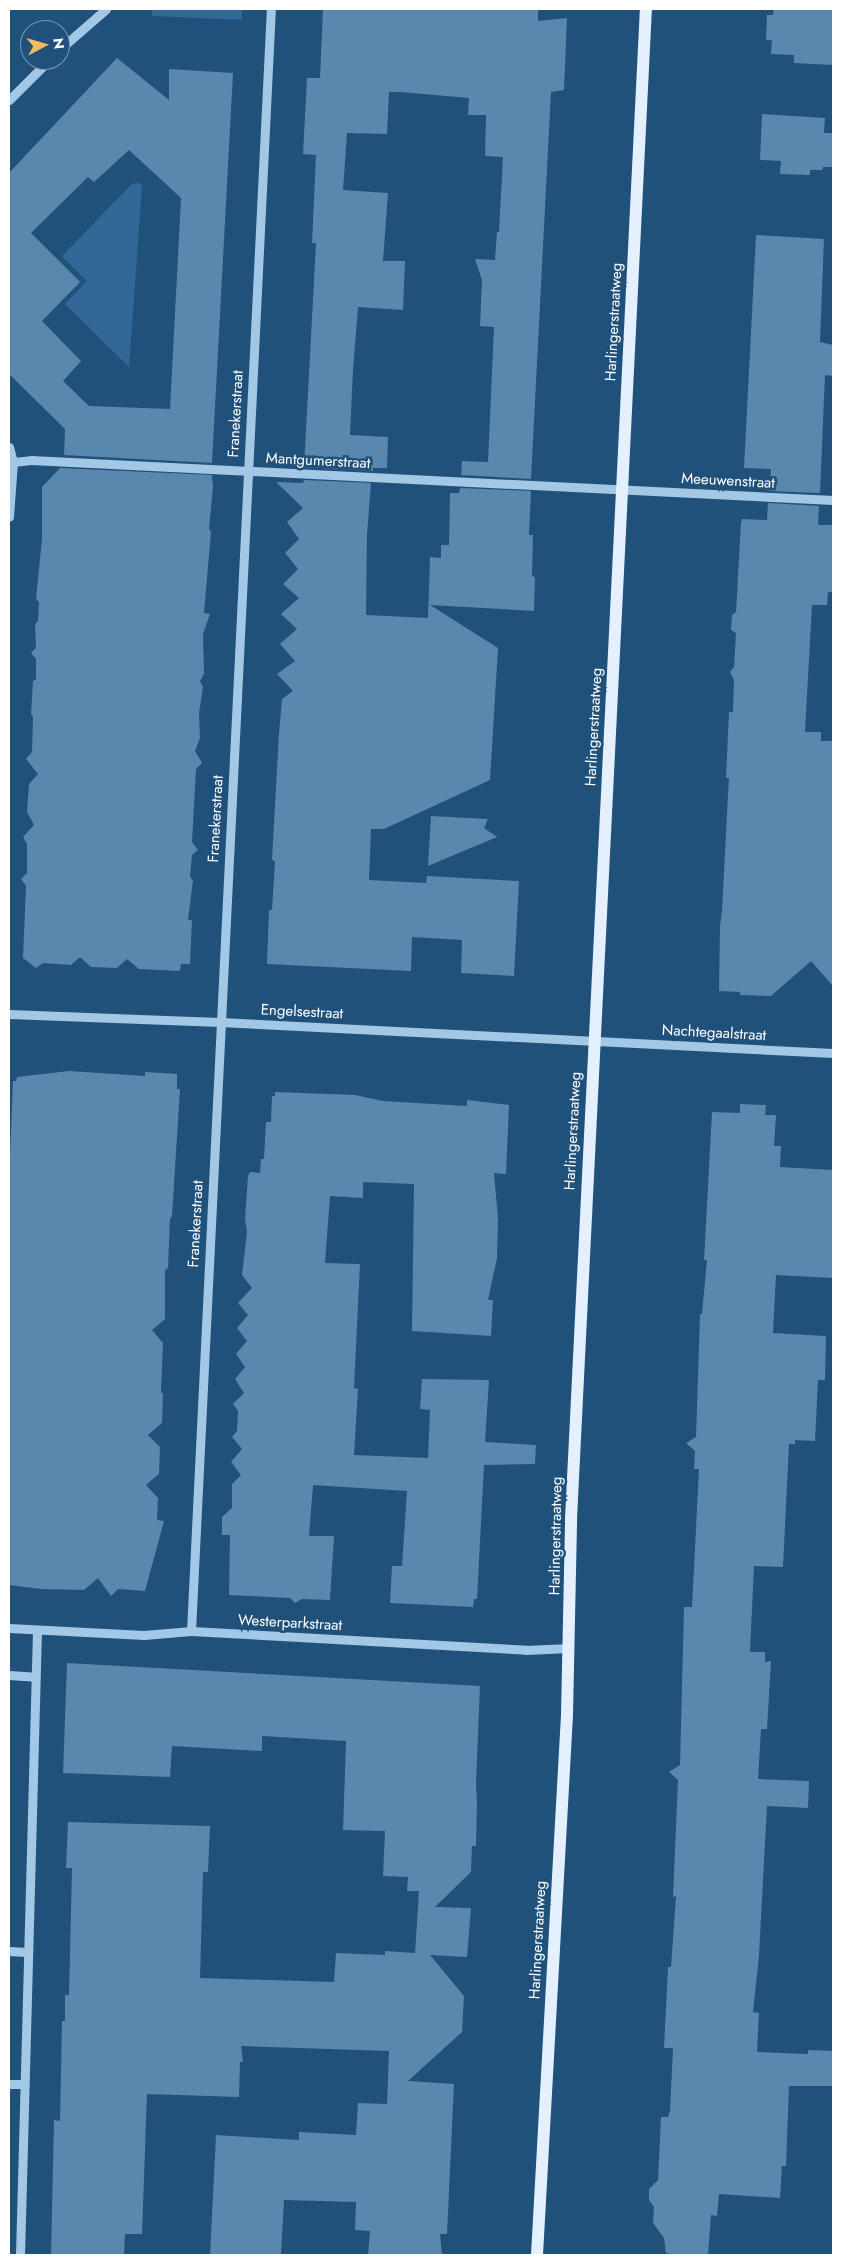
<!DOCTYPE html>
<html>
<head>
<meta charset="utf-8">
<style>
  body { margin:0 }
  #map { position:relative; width:842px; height:2264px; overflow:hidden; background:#20517b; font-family:Jost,sans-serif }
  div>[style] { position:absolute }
  .green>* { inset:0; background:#306998 }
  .building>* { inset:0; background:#5987ad }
  .minor>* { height:9px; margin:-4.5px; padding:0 4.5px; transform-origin:4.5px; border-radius:4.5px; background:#a2c8e6 }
  .major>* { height:12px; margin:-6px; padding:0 6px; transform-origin:6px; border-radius:6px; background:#e4f0fd }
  span { translate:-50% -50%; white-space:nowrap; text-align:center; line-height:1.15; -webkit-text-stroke:5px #20517b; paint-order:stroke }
  .street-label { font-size:15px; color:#fff }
  .frame { position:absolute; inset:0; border:10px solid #fff; pointer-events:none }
  .north { position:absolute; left:20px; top:20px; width:50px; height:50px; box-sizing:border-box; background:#20517b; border:1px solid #7997b0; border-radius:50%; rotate:84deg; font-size:14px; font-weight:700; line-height:20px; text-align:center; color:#fff }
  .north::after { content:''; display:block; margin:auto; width:18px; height:22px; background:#f3bb63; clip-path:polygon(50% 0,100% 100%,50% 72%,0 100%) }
</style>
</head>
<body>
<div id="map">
  <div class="green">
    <div style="clip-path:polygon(152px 9px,242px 9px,242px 20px,152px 16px)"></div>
    <div style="clip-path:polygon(139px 183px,142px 185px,129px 367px,65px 304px,87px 281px,62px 256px,132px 184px)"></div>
  </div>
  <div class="building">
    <div style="clip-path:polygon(323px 9px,538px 9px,538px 21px,567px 18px,564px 90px,551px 92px,531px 479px,461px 475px,462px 461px,488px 462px,494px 327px,480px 326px,482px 280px,475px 259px,495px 260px,497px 232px,499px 232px,503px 157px,485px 156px,486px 115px,468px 115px,469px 98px,400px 92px,389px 92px,387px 134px,347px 133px,343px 190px,388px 193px,383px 261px,405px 261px,403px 310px,358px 307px,353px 370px,350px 435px,388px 437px,387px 468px,373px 468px,373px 471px,304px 467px,316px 243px,312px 243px,316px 155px,303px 154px,307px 78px,320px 78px)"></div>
    <div style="clip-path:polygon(774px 9px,833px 9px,833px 65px,794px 63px,794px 55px,771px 54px,772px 40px,766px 40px,767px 15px,773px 15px)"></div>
    <div style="clip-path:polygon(evenodd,117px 58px,169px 100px,169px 69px,233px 73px,212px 463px,64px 455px,65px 429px,9px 374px,9px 173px,117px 58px,129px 150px,181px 198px,170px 409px,89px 406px,63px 381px,81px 361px,42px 321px,80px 282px,31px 233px,88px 177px,94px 182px,129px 150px)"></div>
    <div style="clip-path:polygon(762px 114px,825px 118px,824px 133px,833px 133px,833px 167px,823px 167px,822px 170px,810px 170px,810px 175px,780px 174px,781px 161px,760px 160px)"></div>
    <div style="clip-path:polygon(756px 235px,824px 239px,820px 342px,833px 345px,833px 376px,825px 375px,820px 493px,769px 491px,771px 469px,744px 468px)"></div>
    <div style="clip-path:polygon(60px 468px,212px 475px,213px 487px,209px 529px,211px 532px,204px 613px,210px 614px,203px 634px,204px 674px,200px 681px,203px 687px,199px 713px,200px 738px,195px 751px,202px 763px,196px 769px,192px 842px,198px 850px,192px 855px,190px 877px,193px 880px,188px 920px,192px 920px,190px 964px,181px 964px,180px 971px,139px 969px,127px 959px,117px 968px,91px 967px,80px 957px,71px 965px,43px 963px,36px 968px,23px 958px,26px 886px,21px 879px,27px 873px,27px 844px,23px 837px,34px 825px,27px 812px,29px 784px,38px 774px,26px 759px,32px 752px,33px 717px,31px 714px,33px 681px,36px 679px,36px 659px,31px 653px,36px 648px,35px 624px,38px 621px,39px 602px,36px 599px,42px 539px,42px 487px)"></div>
    <div style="clip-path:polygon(304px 480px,371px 483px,367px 535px,366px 615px,428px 618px,430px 557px,441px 558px,441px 545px,449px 545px,450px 493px,459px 493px,460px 488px,531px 491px,529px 535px,533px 535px,532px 576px,535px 577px,534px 611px,430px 605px,498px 648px,490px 780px,384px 829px,371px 829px,369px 880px,426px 883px,427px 876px,519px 881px,514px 976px,461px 973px,462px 940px,412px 937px,411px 971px,267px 964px,269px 910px,272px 910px,275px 862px,272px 859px,279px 733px,282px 699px,293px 691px,277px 674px,295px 661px,280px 644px,297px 629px,281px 614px,299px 598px,283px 584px,298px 569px,285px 553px,299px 539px,287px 522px,303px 508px,276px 482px,303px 483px)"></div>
    <div style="clip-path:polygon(768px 503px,819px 506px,818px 525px,833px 525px,833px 592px,828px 592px,827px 605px,812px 605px,805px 732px,821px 732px,821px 741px,833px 741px,833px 986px,811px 961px,771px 996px,740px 995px,740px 992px,719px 991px,720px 926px,722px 911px,728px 795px,729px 778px,726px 778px,729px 712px,733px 712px,734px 680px,730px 672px,734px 667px,736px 633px,731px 630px,732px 615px,736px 612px,741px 523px,742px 519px,767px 520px)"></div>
    <div style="clip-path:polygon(431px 816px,488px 819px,484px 828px,497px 837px,428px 866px)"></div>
    <div style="clip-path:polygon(69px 1071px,145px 1076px,145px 1072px,177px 1074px,177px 1089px,180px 1089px,172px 1216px,170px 1219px,168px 1268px,165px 1270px,165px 1319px,152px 1330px,163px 1343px,161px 1392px,163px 1394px,162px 1423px,148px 1435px,160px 1447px,159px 1474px,146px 1485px,158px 1498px,157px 1520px,164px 1521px,145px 1591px,118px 1589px,111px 1596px,98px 1578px,84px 1590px,41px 1589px,9px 1585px,9px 1181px,13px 1081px,16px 1081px,17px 1077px)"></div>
    <div style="clip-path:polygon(275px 1092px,355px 1095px,383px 1101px,467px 1106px,467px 1100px,509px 1105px,506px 1174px,494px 1173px,498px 1219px,497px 1258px,488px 1300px,493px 1300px,491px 1336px,412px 1331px,414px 1184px,363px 1182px,363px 1198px,330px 1196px,325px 1263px,360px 1264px,354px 1388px,358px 1389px,354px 1455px,428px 1458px,430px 1410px,420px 1409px,422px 1379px,489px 1380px,485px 1442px,536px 1445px,535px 1464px,484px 1465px,477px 1599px,474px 1599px,473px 1607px,390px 1603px,392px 1566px,402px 1566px,407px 1491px,313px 1485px,309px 1536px,334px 1536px,330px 1600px,302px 1599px,295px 1603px,290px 1598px,229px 1595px,230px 1535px,222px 1535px,222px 1517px,232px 1508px,232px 1484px,241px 1475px,231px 1462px,242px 1449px,232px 1437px,237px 1431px,238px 1411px,233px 1404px,244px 1393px,235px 1379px,245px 1367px,236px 1354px,247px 1341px,237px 1328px,248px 1315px,238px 1303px,252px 1288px,242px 1275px,247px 1232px,245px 1219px,248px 1176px,250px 1172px,260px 1173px,261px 1159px,264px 1159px,266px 1122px,271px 1122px,272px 1096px,275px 1096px)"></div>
    <div style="clip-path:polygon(740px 1104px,766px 1105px,765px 1115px,776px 1115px,774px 1146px,781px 1146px,780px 1167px,833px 1170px,833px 1278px,776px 1275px,773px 1333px,826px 1336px,825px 1380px,818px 1380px,815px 1441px,795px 1440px,795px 1444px,789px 1444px,783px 1567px,754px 1566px,750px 1652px,765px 1652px,765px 1662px,771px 1661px,767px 1729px,761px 1729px,758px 1779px,809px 1781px,808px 1808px,767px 1806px,759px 1955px,753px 2012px,759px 2013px,757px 2052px,808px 2054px,808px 2050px,833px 2051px,833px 2086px,789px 2086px,786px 2166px,782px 2166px,780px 2198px,719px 2194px,717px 2216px,711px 2215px,708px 2255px,678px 2255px,666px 2253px,664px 2238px,653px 2223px,654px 2207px,649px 2200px,649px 2189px,658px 2180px,661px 2117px,668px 2117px,670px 2111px,673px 2048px,664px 2048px,668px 1967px,671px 1967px,676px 1896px,673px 1897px,678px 1780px,669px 1772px,680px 1765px,684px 1607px,692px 1607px,699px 1469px,694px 1469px,695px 1451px,686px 1443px,696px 1437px,700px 1314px,702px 1314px,707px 1260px,704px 1260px,712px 1112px,740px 1113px)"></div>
    <div style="clip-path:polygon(67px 1663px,480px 1686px,476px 1784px,477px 1802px,476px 1846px,472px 1846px,471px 1872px,435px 1907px,471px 1908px,467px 1957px,430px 1955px,464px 1996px,462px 2032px,408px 2081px,454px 2084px,447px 2234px,440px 2234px,442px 2255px,368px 2255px,370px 2231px,355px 2230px,356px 2202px,284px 2200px,281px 2255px,210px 2255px,216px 2135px,299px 2140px,299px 2132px,356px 2135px,358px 2103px,387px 2104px,389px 2051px,241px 2046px,243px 2062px,240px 2062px,239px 2097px,147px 2094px,142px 2234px,125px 2234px,124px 2255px,51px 2255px,54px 2120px,60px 2121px,62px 2021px,65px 2021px,65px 1995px,69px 1995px,72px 1868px,66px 1868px,68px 1822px,210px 1826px,208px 1872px,203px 1872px,200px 1978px,334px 1982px,336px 1953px,385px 1955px,385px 1951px,415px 1953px,419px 1891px,407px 1891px,408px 1877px,383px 1876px,385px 1831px,343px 1830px,346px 1741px,262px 1736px,262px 1751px,172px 1746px,170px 1777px,63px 1773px)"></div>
  </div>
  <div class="minor">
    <div style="left:60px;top:49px;width:61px;rotate:-41deg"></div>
    <div style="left:9px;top:100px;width:57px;rotate:-45deg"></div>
    <div style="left:9px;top:447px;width:16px;rotate:75deg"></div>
    <div style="left:13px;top:462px;width:55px;rotate:94.2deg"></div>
    <div style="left:13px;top:462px;width:18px;rotate:-6deg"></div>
    <div style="left:31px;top:460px;width:803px;rotate:2.86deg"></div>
    <div style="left:9px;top:1014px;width:211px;rotate:2.2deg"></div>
    <div style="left:220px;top:1022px;width:614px;rotate:2.9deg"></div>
    <div style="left:9px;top:1628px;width:135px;rotate:3deg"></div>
    <div style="left:144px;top:1635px;width:47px;rotate:-4.9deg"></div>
    <div style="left:191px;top:1631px;width:336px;rotate:3.2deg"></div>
    <div style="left:526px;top:1650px;width:43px;rotate:-2.7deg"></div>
    <div style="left:191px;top:1631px;width:1624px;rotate:-87.18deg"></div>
    <div style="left:9px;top:1675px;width:26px;rotate:4deg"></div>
    <div style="left:9px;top:1951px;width:18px;rotate:3deg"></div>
    <div style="left:9px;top:2084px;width:15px"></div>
    <div style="left:20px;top:2255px;width:625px;rotate:-88.44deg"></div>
  </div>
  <div class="major">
    <div style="left:537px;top:2255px;width:541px;rotate:-86.82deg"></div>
    <div style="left:567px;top:1715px;width:196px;rotate:-88.8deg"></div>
    <div style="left:571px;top:1519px;width:1512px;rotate:-87.16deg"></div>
  </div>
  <div class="street-label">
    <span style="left:614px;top:322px;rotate:-87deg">Harlingerstraatweg</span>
    <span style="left:236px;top:414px;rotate:-87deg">Franekerstraat</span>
    <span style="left:318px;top:461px;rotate:3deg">Mantgumerstraat</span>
    <span style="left:728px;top:481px;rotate:3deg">Meeuwenstraat</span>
    <span style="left:594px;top:727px;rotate:-87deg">Harlingerstraatweg</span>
    <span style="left:216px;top:819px;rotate:-87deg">Franekerstraat</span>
    <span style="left:302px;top:1012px;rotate:3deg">Engelsestraat</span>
    <span style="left:714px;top:1033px;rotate:3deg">Nachtegaalstraat</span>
    <span style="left:573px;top:1131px;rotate:-87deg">Harlingerstraatweg</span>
    <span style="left:196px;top:1224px;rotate:-87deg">Franekerstraat</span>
    <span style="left:556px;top:1536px;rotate:-89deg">Harlingerstraatweg</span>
    <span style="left:290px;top:1623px;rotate:3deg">Westerparkstraat</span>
    <span style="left:538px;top:1940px;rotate:-87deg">Harlingerstraatweg</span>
  </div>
  <div class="frame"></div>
  <div class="north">N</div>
</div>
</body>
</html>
